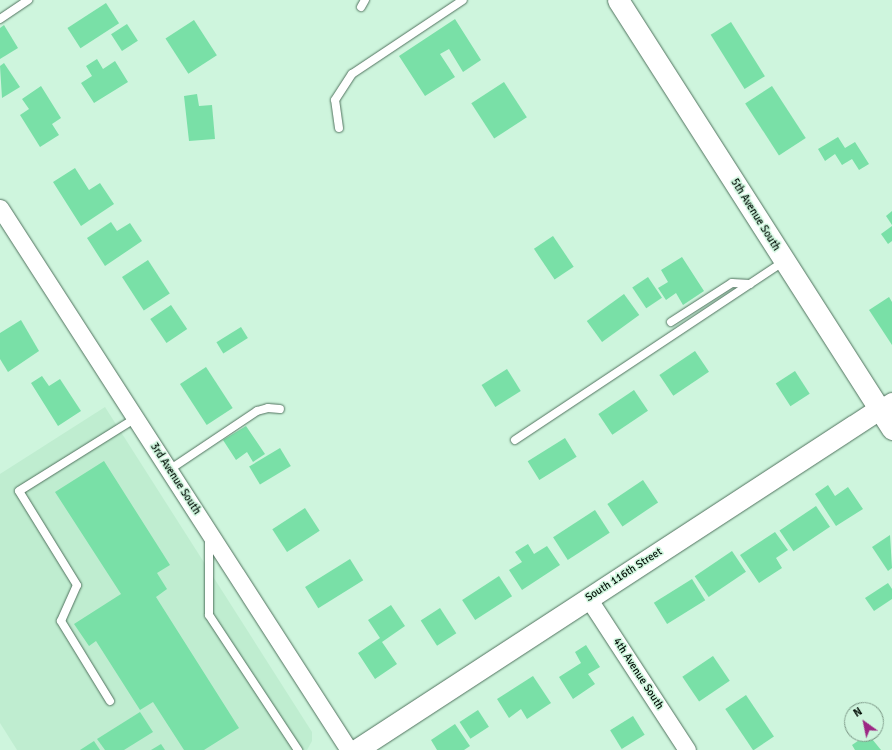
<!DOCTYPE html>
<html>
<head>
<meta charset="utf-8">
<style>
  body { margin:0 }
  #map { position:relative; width:892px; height:750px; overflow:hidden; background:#cef5dd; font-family:Signika,sans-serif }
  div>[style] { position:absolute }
  .built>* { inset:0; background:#bfedd0 }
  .building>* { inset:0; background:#79e0a7; transform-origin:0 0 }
  .roads { filter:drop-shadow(0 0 1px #50725e) drop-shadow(0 0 1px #50725e) }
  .service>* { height:8px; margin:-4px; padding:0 4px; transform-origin:4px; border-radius:4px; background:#fff }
  .minor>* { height:17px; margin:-8.5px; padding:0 8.5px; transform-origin:8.5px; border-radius:8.5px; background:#fff }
  .tertiary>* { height:21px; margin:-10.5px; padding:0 10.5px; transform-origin:10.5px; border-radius:10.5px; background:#fff }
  span { translate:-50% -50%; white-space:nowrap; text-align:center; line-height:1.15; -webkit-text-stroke:3px #cef5dd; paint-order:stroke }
  .street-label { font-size:11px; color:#041008 }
  .north { position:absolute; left:844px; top:702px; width:40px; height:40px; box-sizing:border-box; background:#cef5dd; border:1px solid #7d9988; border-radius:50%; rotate:327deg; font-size:11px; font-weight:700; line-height:16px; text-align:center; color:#041008 }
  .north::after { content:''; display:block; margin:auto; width:14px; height:18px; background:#9c2884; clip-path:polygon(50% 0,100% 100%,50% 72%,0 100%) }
</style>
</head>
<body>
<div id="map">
  <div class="built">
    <div style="clip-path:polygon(105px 407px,312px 732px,312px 741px,307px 750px,17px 750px,0 723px,0 474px)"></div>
  </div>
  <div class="building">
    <div style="left:106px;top:3px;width:24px;height:46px;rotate:57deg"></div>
    <div style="clip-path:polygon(455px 19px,481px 60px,463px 72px,449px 49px,440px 54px,455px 77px,425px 96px,399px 56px)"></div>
    <div style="left:194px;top:20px;width:42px;height:34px;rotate:57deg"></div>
    <div style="left:731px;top:22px;width:64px;height:24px;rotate:58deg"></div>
    <div style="left:127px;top:24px;width:20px;height:19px;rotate:57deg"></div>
    <div style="clip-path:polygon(4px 25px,18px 48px,0 59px,0 28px)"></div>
    <div style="clip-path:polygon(97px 59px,103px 69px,115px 61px,128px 82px,94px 103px,81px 83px,92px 76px,86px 66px)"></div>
    <div style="clip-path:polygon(4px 63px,20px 87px,2px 98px,0 66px)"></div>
    <div style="left:504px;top:82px;width:42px;height:39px;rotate:57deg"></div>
    <div style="clip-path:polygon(41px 86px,61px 118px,52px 124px,59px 135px,40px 147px,20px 115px,29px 109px,22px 99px)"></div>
    <div style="left:772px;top:86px;width:62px;height:32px;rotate:57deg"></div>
    <div style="clip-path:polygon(197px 94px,199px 106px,212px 105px,215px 139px,189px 141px,184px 96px)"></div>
    <div style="clip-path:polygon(838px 137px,845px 148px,855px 142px,869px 164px,859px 170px,852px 159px,842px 165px,835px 154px,825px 161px,818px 149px)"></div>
    <div style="clip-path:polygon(75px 168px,89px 190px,100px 183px,114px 204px,81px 226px,53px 182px)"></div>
    <div style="clip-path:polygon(892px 211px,892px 225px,886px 216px)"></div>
    <div style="clip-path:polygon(111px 222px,117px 231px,130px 223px,142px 241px,105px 266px,87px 238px)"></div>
    <div style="clip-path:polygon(892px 226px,892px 241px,888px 244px,881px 234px)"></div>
    <div style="left:553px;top:236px;width:37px;height:23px;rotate:56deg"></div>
    <div style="clip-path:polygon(682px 257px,704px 291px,683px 305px,676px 293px,666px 300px,658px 288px,668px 282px,661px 270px)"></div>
    <div style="left:148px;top:260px;width:40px;height:31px;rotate:57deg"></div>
    <div style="left:648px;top:277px;width:25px;height:19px;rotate:56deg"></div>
    <div style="left:624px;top:294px;width:26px;height:46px;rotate:54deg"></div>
    <div style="clip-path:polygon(889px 297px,892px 302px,892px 345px,869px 310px)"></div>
    <div style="left:171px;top:305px;width:29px;height:25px;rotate:56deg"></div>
    <div style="clip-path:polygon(21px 320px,39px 351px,8px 372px,0 359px,0 333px)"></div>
    <div style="left:241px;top:327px;width:13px;height:29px;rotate:58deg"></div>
    <div style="left:695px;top:351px;width:25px;height:43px;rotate:56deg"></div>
    <div style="left:206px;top:367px;width:49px;height:31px;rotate:57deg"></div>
    <div style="left:507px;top:369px;width:26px;height:30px;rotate:58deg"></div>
    <div style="left:795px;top:371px;width:27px;height:23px;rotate:57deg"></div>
    <div style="clip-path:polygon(42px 376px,49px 386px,60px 379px,81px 411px,58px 426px,31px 383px)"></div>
    <div style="left:634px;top:390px;width:25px;height:43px;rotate:56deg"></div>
    <div style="clip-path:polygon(246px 426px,265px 454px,253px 462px,247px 452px,236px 460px,223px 440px)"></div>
    <div style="left:565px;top:438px;width:22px;height:44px;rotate:58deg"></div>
    <div style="left:280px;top:448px;width:21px;height:36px;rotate:59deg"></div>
    <div style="clip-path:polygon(104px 461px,170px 565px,157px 573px,167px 589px,156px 597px,239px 728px,204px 750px,184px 750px,153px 702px,140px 710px,96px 641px,89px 646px,74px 624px,121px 594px,55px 492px)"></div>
    <div style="left:643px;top:480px;width:27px;height:43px;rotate:56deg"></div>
    <div style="clip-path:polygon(828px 485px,835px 496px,848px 487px,863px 509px,836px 526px,815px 494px)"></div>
    <div style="left:816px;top:506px;width:25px;height:44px;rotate:56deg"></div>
    <div style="left:305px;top:508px;width:27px;height:39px;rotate:57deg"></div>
    <div style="left:595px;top:510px;width:27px;height:50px;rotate:57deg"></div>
    <div style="clip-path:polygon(775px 532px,788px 550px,776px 558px,782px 568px,759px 583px,740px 555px)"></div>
    <div style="clip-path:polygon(890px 535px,892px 568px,888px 571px,872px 547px)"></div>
    <div style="clip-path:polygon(528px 544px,534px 554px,547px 546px,560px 565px,522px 590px,509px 570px,522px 562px,515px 552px)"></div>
    <div style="left:732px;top:551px;width:25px;height:45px;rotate:56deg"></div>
    <div style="left:350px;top:559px;width:25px;height:53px;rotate:58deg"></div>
    <div style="left:499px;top:576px;width:24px;height:44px;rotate:57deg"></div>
    <div style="left:692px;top:579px;width:25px;height:45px;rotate:58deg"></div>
    <div style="clip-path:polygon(888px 583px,892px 589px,892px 599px,874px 611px,865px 598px)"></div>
    <div style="clip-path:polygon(391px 605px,405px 626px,382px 642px,397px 664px,375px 679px,358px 653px,380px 638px,368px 620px)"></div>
    <div style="left:440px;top:608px;width:30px;height:23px;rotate:57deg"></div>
    <div style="clip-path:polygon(586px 645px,600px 667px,588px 674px,595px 684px,573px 699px,559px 677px,581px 663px,575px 652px)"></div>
    <div style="left:713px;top:656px;width:30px;height:37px;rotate:56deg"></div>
    <div style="clip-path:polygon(533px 676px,551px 703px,527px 719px,521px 709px,509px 718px,497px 699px)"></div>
    <div style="left:746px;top:695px;width:50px;height:25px;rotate:56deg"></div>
    <div style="left:478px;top:710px;width:20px;height:22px;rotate:57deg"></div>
    <div style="clip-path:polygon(140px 712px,153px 732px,124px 750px,105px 750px,97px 739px)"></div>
    <div style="left:633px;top:716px;width:22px;height:27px;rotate:58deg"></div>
    <div style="clip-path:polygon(455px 724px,470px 746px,464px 750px,437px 750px,431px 740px)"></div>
    <div style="clip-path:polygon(868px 734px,881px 750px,855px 750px,852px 745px)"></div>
    <div style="clip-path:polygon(94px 741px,100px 750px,80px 750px)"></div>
    <div style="clip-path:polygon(161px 744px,165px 750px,151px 750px)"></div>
  </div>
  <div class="roads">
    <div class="service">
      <div style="left:361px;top:7px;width:8px;rotate:-60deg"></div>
      <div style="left:0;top:19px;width:34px;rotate:-34deg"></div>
      <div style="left:339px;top:128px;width:28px;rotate:-98deg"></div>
      <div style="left:335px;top:100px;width:31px;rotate:-57deg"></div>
      <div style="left:352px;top:74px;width:133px;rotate:-33.7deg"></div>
      <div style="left:671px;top:322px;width:72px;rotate:-32.6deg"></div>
      <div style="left:732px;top:283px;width:18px;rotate:3deg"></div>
      <div style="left:515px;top:440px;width:323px;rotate:-33.6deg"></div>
      <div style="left:169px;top:470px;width:106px;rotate:-33.8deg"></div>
      <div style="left:257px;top:411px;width:11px;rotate:-15deg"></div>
      <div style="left:268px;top:408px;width:12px;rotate:5deg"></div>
      <div style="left:209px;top:539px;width:76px;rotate:90deg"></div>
      <div style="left:209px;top:615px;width:162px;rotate:56.6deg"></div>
      <div style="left:110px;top:701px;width:94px;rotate:-121.5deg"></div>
      <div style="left:61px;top:621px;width:39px;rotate:-66deg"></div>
      <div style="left:77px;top:585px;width:110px;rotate:-121.7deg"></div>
      <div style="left:19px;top:491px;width:138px;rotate:-32deg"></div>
    </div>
    <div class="minor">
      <div style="left:0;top:208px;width:645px;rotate:57.22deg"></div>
      <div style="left:879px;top:409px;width:15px;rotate:-32deg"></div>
      <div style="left:588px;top:598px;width:181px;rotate:56.9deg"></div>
    </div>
    <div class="tertiary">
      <div style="left:618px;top:0;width:509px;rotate:57.43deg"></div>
      <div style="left:356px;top:750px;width:624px;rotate:-33.1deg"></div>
    </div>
  </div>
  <div class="street-label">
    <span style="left:755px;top:215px;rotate:58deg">5th Avenue South</span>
    <span style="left:175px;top:479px;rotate:57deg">3rd Avenue South</span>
    <span style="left:624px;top:575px;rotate:-33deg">South 116th Street</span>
    <span style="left:638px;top:674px;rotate:57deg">4th Avenue South</span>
  </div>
  <div class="north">N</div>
</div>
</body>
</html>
